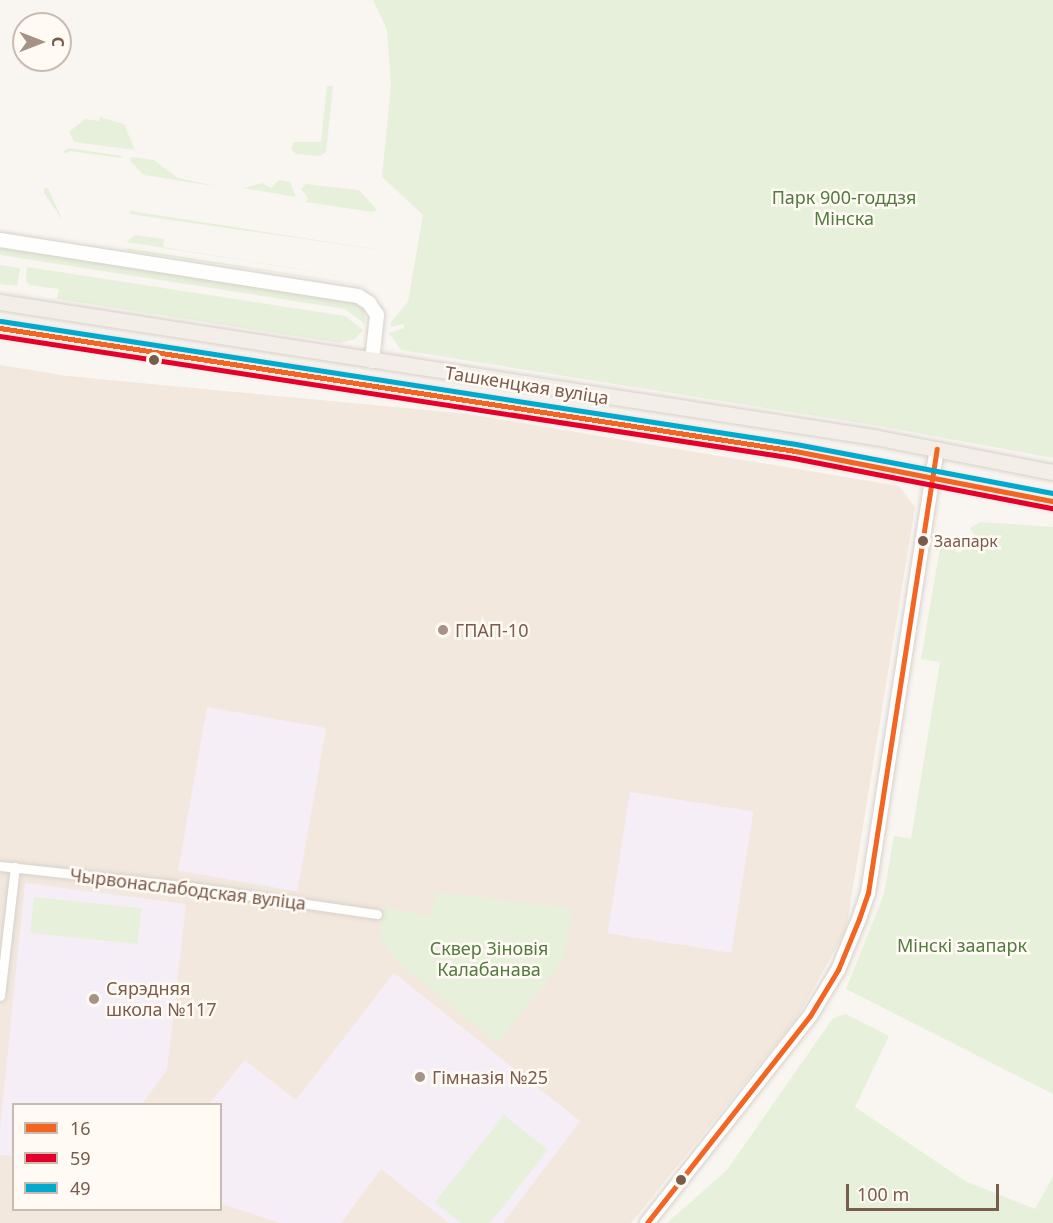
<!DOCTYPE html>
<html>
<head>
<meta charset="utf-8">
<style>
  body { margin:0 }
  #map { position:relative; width:1053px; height:1223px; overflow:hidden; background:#f9f5f0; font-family:"Noto Sans",sans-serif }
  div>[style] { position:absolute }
  .residential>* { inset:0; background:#f2e8de }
  .education>* { inset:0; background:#f6eef6; transform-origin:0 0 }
  .green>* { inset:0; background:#e7f0db; transform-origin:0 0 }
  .roads { filter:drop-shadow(0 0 2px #d7d1cb) drop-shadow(0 0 2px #d7d1cb) }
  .street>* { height:9px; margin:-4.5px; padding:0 4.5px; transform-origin:4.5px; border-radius:4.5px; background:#fefefd }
  .secondary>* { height:14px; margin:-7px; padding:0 7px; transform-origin:7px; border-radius:7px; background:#fefefd }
  .primary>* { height:15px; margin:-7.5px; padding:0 7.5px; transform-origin:7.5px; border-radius:7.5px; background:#f3eee8 }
  .bus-1>* { height:4.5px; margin:-2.25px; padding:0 2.25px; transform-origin:2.25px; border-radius:2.25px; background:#f26522 }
  .bus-2>* { height:4.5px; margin:-2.25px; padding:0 2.25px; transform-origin:2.25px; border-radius:2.25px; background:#e4002b }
  .bus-3>* { height:4.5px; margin:-2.25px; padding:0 2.25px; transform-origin:2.25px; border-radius:2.25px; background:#00a9ce }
  .dots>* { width:16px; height:16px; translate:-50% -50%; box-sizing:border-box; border:3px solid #fffaf3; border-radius:50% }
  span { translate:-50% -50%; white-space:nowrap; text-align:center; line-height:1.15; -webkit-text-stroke:5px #fffaf3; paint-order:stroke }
  .bus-label { font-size:16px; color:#7a5c4d }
  .left { translate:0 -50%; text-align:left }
  .park-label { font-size:18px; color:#537a41 }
  .street-label { font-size:18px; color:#7a5c4d }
  .poi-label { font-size:18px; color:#7a5c4d }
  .legend { position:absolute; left:12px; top:1103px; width:210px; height:108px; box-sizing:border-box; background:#fffaf3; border:2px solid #cabbb1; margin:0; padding:8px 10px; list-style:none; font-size:18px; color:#7a5c4d }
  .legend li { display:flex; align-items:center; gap:12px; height:30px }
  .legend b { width:30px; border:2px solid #cabbb1 }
  .north { position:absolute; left:12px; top:12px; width:60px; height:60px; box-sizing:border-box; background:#fffaf3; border:2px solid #cabbb1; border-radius:50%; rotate:90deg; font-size:16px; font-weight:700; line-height:24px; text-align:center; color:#7a5c4d }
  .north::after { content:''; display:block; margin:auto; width:21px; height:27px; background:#a69286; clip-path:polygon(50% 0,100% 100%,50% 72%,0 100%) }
  .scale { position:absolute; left:846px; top:1184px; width:153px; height:27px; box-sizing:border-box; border:3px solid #7a5c4d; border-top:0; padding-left:8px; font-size:18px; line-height:21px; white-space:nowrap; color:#7a5c4d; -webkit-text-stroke:4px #fffaf3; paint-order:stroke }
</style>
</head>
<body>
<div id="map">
  <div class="residential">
    <div style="clip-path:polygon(evenodd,0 365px,67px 376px,468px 414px,899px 486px,915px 507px,846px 930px,797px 1018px,631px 1223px,0 1223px,0 365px,14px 1104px,220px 1104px,220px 1210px,14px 1210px,14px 1104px)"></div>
  </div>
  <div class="education">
    <div style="left:207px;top:707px;width:121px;height:166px;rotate:10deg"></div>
    <div style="left:630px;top:792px;width:125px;height:143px;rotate:9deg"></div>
    <div style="clip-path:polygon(25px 883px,186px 904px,167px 1070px,142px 1104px,14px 1104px,13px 1156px,0 1155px,0 1129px)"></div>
    <div style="clip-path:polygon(394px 973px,580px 1121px,503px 1223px,449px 1223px,381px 1169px,341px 1223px,281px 1223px,221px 1204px,220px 1104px,209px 1104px,245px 1060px,296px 1100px)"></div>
  </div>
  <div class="green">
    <div style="clip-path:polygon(373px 0,1053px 0,1053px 458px,879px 426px,401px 350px,389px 333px,404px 328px,404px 324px,391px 327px,391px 322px,408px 302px,423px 215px,382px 177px,391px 86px,387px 30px)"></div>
    <div style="clip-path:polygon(327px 86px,333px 86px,326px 152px,320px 156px,296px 154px,292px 150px,293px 142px,321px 142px)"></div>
    <div style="clip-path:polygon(100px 117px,124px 124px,135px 150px,74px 142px,69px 132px,85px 119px,99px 121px)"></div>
    <div style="clip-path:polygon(68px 148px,121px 156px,122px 158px,69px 151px,66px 154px,63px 152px)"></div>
    <div style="clip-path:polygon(131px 157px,154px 160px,178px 178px,220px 187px,144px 175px,130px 161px)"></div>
    <div style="clip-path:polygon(279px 180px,290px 182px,296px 197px,244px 188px,262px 183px,271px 188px)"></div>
    <div style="clip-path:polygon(306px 184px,359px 190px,377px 210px,372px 212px,306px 202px,308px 198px,301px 189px)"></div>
    <div style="clip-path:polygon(44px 188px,48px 188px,63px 221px,44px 193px)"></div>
    <div style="clip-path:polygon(130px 211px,394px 252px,130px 214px)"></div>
    <div style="clip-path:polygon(135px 235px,164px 239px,163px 247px,378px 282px,127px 242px)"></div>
    <div style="clip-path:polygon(0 247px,354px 301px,365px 311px,365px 324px,345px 309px,0 255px)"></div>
    <div style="clip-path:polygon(126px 248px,389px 289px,130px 251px)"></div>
    <div style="clip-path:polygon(0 265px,20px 268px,17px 286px,0 284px)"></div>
    <div style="clip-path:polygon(27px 267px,345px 316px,363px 330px,355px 339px,340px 343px,57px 299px,59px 289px,29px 285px,26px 280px)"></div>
    <div style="clip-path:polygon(980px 522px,1053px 527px,1053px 1094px,846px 989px,884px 894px,894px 836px,911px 839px,940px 662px,921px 659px,941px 542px,959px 553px,977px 539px,970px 528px)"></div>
    <div style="clip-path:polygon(436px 892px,572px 909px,563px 961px,497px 1043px,397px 961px,380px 938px,382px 906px,430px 917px)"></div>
    <div style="left:34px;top:897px;width:108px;height:36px;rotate:6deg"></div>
    <div style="clip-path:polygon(846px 1014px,889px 1036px,855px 1107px,965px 1181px,1035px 1209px,1053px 1177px,1053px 1223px,667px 1223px,727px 1170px,833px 1018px)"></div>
    <div style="clip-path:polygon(504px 1115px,548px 1150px,490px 1223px,461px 1223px,435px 1202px)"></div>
  </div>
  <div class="roads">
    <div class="street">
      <div style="left:0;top:866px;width:192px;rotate:6.3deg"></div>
      <div style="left:191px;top:887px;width:188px;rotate:8.3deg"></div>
      <div style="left:0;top:996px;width:130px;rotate:-83.4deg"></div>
    </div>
    <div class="secondary">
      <div style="left:0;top:240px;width:362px;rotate:8.9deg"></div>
      <div style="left:358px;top:296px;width:13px;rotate:32deg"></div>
      <div style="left:369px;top:303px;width:14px;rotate:56deg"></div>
      <div style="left:377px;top:315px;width:46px;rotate:96.2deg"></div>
      <div style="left:647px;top:1223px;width:263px;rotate:-51.8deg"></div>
      <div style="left:810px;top:1016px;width:54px;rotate:-58.7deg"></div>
      <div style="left:838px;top:970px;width:55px;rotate:-67.6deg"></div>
      <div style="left:859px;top:919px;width:28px;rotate:-71deg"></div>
      <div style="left:868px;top:893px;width:449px;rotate:-81.2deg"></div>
    </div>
    <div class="primary">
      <div style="left:0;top:302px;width:884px;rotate:8.78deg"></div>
      <div style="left:874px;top:437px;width:182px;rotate:11.1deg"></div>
      <div style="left:0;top:328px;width:804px;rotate:8.79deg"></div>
      <div style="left:795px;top:451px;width:263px;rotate:11deg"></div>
    </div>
  </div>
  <div class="bus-1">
    <div style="left:0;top:328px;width:804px;rotate:8.79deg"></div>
    <div style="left:795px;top:451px;width:263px;rotate:11deg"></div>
    <div style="left:647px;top:1223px;width:263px;rotate:-51.8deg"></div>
    <div style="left:810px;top:1016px;width:54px;rotate:-58.7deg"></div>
    <div style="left:838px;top:970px;width:55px;rotate:-67.6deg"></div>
    <div style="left:859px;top:919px;width:28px;rotate:-71deg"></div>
    <div style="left:868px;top:893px;width:449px;rotate:-81.2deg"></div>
  </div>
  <div class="bus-2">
    <div style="left:0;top:336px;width:803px;rotate:8.74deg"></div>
    <div style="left:794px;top:458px;width:263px;rotate:11deg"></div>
  </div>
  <div class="bus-3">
    <div style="left:1px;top:321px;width:804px;rotate:8.79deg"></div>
    <div style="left:796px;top:444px;width:262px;rotate:10.8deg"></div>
  </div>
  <div class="dots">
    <div style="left:154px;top:360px;background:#7a5c4d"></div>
    <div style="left:923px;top:541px;background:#7a5c4d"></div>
    <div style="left:443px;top:630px;background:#a69286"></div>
    <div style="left:94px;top:999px;background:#a69286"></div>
    <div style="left:420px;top:1077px;background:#a69286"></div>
    <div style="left:681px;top:1180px;background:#7a5c4d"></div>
  </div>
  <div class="bus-label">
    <span class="left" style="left:934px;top:541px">Заапарк</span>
  </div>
  <div class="park-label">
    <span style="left:844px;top:208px">Парк 900-годдзя<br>Мінска</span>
    <span style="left:962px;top:945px">Мінскі заапарк</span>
    <span style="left:489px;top:959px">Сквер Зіновія<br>Калабанава</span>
  </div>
  <div class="street-label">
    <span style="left:527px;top:385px;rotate:9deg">Ташкенцкая вуліца</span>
    <span style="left:188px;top:889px;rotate:7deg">Чырвонаслабодская вуліца</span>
  </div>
  <div class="poi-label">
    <span class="left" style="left:455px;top:630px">ГПАП-10</span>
    <span class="left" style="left:106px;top:999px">Сярэдняя<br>школа №117</span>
    <span class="left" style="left:432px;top:1077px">Гімназія №25</span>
  </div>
  <ul class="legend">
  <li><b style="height:8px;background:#f26522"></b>16</li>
  <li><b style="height:8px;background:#e4002b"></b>59</li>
  <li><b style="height:8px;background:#00a9ce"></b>49</li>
  </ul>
  <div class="north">С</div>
  <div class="scale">100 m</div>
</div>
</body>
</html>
